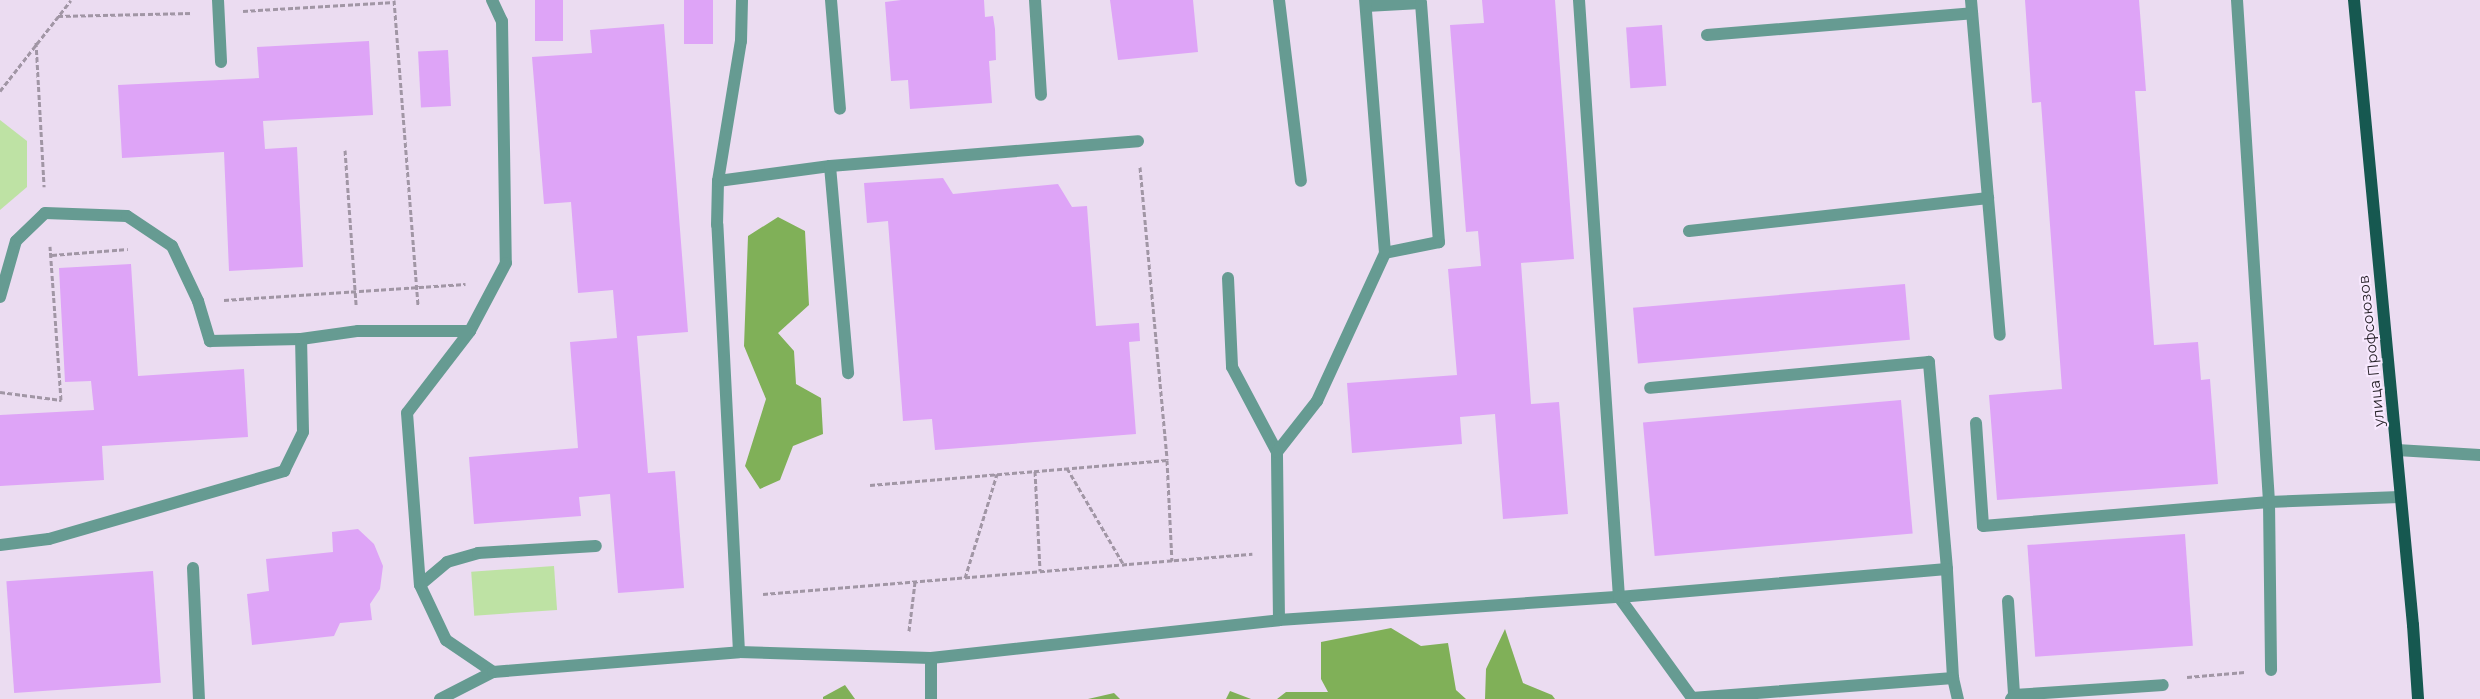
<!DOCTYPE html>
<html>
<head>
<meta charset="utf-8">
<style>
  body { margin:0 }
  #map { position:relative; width:2480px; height:699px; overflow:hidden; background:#ebdcf1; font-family:Montserrat,sans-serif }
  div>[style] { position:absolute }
  .green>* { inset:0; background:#bee2a4; transform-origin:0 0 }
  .forest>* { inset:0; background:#80b058 }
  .building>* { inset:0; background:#dea4f7; transform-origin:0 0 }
  .path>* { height:3px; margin-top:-1.5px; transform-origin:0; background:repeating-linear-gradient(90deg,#a196a5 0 5px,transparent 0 7.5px) }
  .minor>* { height:12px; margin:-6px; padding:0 6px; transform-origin:6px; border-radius:6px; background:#669b92 }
  .major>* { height:12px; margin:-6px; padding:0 6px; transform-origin:6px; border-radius:6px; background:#165850 }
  span { translate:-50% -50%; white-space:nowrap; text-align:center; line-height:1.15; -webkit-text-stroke:4px #f8e9ff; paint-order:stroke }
  .street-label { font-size:15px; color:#231e25 }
</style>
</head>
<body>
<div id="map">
  <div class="green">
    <div style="clip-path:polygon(0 120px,27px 141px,27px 187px,0 210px)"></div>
    <div style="left:554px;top:566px;width:44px;height:83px;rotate:86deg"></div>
  </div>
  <div class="forest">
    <div style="clip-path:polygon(778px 217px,805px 231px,809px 305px,778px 333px,794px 351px,796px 384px,821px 398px,823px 434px,793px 446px,780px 480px,760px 489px,745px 466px,766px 399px,744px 346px,748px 236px)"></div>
    <div style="clip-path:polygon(1391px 628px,1421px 646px,1448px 643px,1456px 690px,1466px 699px,1277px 699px,1286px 692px,1328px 692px,1321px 679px,1321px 642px)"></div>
    <div style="clip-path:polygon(1505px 629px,1523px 683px,1552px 695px,1555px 699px,1485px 699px,1486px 669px)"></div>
    <div style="clip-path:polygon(845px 685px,855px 699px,823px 699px,823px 697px)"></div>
    <div style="clip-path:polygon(1230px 691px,1251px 699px,1226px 699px)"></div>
    <div style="clip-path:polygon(1114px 693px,1120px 699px,1088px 699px)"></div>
  </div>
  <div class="building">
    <div style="left:535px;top:0;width:28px;height:41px"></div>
    <div style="left:684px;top:0;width:29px;height:44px"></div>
    <div style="clip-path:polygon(901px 0,984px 0,985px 17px,993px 16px,995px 29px,996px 60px,989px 61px,992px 103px,910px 109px,908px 80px,891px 81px,885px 2px)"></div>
    <div style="clip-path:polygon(1110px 0,1193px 0,1198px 52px,1118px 60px)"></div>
    <div style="clip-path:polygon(1482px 0,1555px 0,1574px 259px,1521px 263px,1531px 404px,1559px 402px,1568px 514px,1503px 519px,1495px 414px,1460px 417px,1462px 444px,1352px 453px,1347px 383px,1457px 375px,1448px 269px,1481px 266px,1478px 231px,1466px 232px,1450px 25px,1484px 23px)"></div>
    <div style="clip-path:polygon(2025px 0,2139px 0,2146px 91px,2135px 91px,2154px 345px,2198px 342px,2201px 380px,2210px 379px,2218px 484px,1997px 500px,1989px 395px,2062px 389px,2041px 102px,2032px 103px)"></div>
    <div style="clip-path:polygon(664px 24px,688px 332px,637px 336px,648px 473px,675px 471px,684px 588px,618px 593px,610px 494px,579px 497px,581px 516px,474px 524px,469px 457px,578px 448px,570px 342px,617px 338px,613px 290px,578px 293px,571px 202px,544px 204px,532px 57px,592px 53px,590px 30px)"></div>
    <div style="left:1662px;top:25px;width:61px;height:36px;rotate:86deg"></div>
    <div style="clip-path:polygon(369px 41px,373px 115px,263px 121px,265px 149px,297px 147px,303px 267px,229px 271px,224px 152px,122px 158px,118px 85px,259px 78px,257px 47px)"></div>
    <div style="left:448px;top:50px;width:56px;height:30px;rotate:87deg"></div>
    <div style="clip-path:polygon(943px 178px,953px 194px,1058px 184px,1072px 207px,1087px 206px,1096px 326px,1139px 323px,1140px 341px,1129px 342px,1136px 434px,935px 450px,932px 419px,903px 421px,888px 221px,867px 223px,864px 183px)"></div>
    <div style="clip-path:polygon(131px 264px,138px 376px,244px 369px,248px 437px,102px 446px,104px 480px,0 486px,0 415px,94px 410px,91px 381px,65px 382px,59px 268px)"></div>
    <div style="left:1905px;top:284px;width:56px;height:273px;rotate:85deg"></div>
    <div style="left:1901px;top:400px;width:134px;height:259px;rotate:85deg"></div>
    <div style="clip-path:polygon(358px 529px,374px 544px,383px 566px,380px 589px,370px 604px,372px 620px,340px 623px,334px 636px,252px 645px,247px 594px,269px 591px,266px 559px,333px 552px,332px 532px)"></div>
    <div style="left:2185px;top:534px;width:112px;height:158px;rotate:86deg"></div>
    <div style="left:153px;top:571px;width:112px;height:147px;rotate:86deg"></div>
  </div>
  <div class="path">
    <div style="left:394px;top:0;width:306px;rotate:85.5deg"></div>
    <div style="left:243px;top:11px;width:152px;rotate:-3.4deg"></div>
    <div style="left:58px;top:16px;width:134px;rotate:-1.3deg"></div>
    <div style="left:36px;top:42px;width:145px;rotate:86.8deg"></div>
    <div style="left:0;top:91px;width:115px;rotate:-52deg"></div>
    <div style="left:345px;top:150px;width:155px;rotate:85.9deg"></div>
    <div style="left:1140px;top:167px;width:294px;rotate:84.7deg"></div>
    <div style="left:1167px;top:460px;width:101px;rotate:87.2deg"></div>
    <div style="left:52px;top:255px;width:76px;rotate:-4.5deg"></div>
    <div style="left:224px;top:300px;width:242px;rotate:-3.8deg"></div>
    <div style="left:0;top:392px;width:62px;rotate:7.5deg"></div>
    <div style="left:61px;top:400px;width:154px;rotate:-94.1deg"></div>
    <div style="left:1067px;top:468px;width:113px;rotate:59.6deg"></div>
    <div style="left:1035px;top:471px;width:100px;rotate:87.1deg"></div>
    <div style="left:870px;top:485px;width:298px;rotate:-4.8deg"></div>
    <div style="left:965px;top:578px;width:109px;rotate:-72.9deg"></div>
    <div style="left:763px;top:594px;width:491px;rotate:-4.7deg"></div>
    <div style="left:909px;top:631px;width:49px;rotate:-83deg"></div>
    <div style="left:2187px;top:677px;width:58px;rotate:-4.9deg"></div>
  </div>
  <div class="minor">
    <div style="left:218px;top:0;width:62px;rotate:87.2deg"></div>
    <div style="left:492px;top:0;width:23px;rotate:65deg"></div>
    <div style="left:502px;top:21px;width:242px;rotate:89.1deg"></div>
    <div style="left:506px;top:263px;width:77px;rotate:117.9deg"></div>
    <div style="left:470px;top:331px;width:103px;rotate:127.5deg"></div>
    <div style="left:407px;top:413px;width:172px;rotate:85.7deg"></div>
    <div style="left:420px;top:585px;width:61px;rotate:64.7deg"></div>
    <div style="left:446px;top:640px;width:57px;rotate:34.2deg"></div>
    <div style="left:831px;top:0;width:109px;rotate:85.3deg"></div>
    <div style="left:1035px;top:0;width:95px;rotate:86.4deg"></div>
    <div style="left:1279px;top:0;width:182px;rotate:83.1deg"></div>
    <div style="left:1579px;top:0;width:598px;rotate:86.17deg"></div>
    <div style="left:1619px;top:597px;width:125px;rotate:54.1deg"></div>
    <div style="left:1692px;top:698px;width:262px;rotate:-4.4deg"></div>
    <div style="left:1953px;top:678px;width:109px;rotate:-93.2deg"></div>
    <div style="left:1947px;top:569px;width:208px;rotate:-95deg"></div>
    <div style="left:1929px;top:362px;width:280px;rotate:174.7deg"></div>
    <div style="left:1971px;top:0;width:336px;rotate:85.1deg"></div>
    <div style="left:2237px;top:0;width:503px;rotate:86.35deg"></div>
    <div style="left:2269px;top:502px;width:168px;rotate:89.3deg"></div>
    <div style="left:1366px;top:6px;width:55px;rotate:-3.1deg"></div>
    <div style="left:1421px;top:3px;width:240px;rotate:85.7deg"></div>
    <div style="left:1439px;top:242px;width:55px;rotate:168.5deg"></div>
    <div style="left:1707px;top:35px;width:266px;rotate:-4.7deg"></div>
    <div style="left:830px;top:166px;width:208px;rotate:85deg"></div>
    <div style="left:718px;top:181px;width:113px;rotate:-7.6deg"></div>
    <div style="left:830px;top:166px;width:309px;rotate:-4.6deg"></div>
    <div style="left:1689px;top:231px;width:301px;rotate:-6.3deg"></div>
    <div style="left:1228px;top:278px;width:89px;rotate:87.4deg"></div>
    <div style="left:1232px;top:367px;width:96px;rotate:62.1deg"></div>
    <div style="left:0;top:297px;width:58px;rotate:-74.1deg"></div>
    <div style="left:16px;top:241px;width:40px;rotate:-44deg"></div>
    <div style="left:45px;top:213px;width:82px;rotate:2.1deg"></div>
    <div style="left:127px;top:216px;width:54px;rotate:33.7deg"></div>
    <div style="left:172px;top:246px;width:61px;rotate:64.7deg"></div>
    <div style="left:198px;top:301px;width:42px;rotate:73.3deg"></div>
    <div style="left:210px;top:341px;width:91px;rotate:-1.3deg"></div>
    <div style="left:1976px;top:423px;width:103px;rotate:86.1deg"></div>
    <div style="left:1983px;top:526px;width:287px;rotate:-4.8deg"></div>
    <div style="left:2269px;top:502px;width:131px;rotate:-2.2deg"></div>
    <div style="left:2397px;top:450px;width:83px;rotate:3.4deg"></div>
    <div style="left:0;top:545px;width:49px;rotate:-7deg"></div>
    <div style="left:49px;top:539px;width:245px;rotate:-16.1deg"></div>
    <div style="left:284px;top:471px;width:43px;rotate:-64deg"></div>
    <div style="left:303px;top:432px;width:93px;rotate:-91.2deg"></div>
    <div style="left:301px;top:339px;width:58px;rotate:-8deg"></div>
    <div style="left:358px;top:331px;width:112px"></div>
    <div style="left:193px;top:568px;width:131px;rotate:87.4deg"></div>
    <div style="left:420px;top:585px;width:35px;rotate:-40deg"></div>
    <div style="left:447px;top:562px;width:32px;rotate:-16deg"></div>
    <div style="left:478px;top:553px;width:118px;rotate:-3.4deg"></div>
    <div style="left:2008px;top:601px;width:94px;rotate:86.3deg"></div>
    <div style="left:2014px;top:695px;width:5px;rotate:127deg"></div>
    <div style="left:1279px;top:620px;width:168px;rotate:-90.7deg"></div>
    <div style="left:1277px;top:452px;width:65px;rotate:-51.9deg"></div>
    <div style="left:1317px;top:401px;width:163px;rotate:-65.3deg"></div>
    <div style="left:1385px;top:253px;width:254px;rotate:-94.5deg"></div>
    <div style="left:739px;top:652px;width:428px;rotate:-92.9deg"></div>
    <div style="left:717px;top:225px;width:44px;rotate:-88.7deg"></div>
    <div style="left:718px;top:181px;width:142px;rotate:-80.7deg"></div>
    <div style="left:741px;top:41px;width:41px;rotate:-88.6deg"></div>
    <div style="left:931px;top:658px;width:41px;rotate:90deg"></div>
    <div style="left:1953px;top:678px;width:22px;rotate:77deg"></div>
    <div style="left:2014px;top:695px;width:149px;rotate:-3.8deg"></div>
    <div style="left:440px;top:699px;width:59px;rotate:-27deg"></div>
    <div style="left:493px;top:672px;width:247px;rotate:-4.6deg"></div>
    <div style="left:739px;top:652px;width:192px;rotate:1.8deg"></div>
    <div style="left:931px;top:658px;width:350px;rotate:-6.2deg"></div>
    <div style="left:1279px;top:620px;width:341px;rotate:-3.9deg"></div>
    <div style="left:1619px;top:597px;width:329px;rotate:-4.9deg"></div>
  </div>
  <div class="major">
    <div style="left:2354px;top:0;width:628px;rotate:84.61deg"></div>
    <div style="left:2413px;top:625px;width:74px;rotate:86.1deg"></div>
  </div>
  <div class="street-label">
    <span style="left:2371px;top:351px;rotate:-96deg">улица Профсоюзов</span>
  </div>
</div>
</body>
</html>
